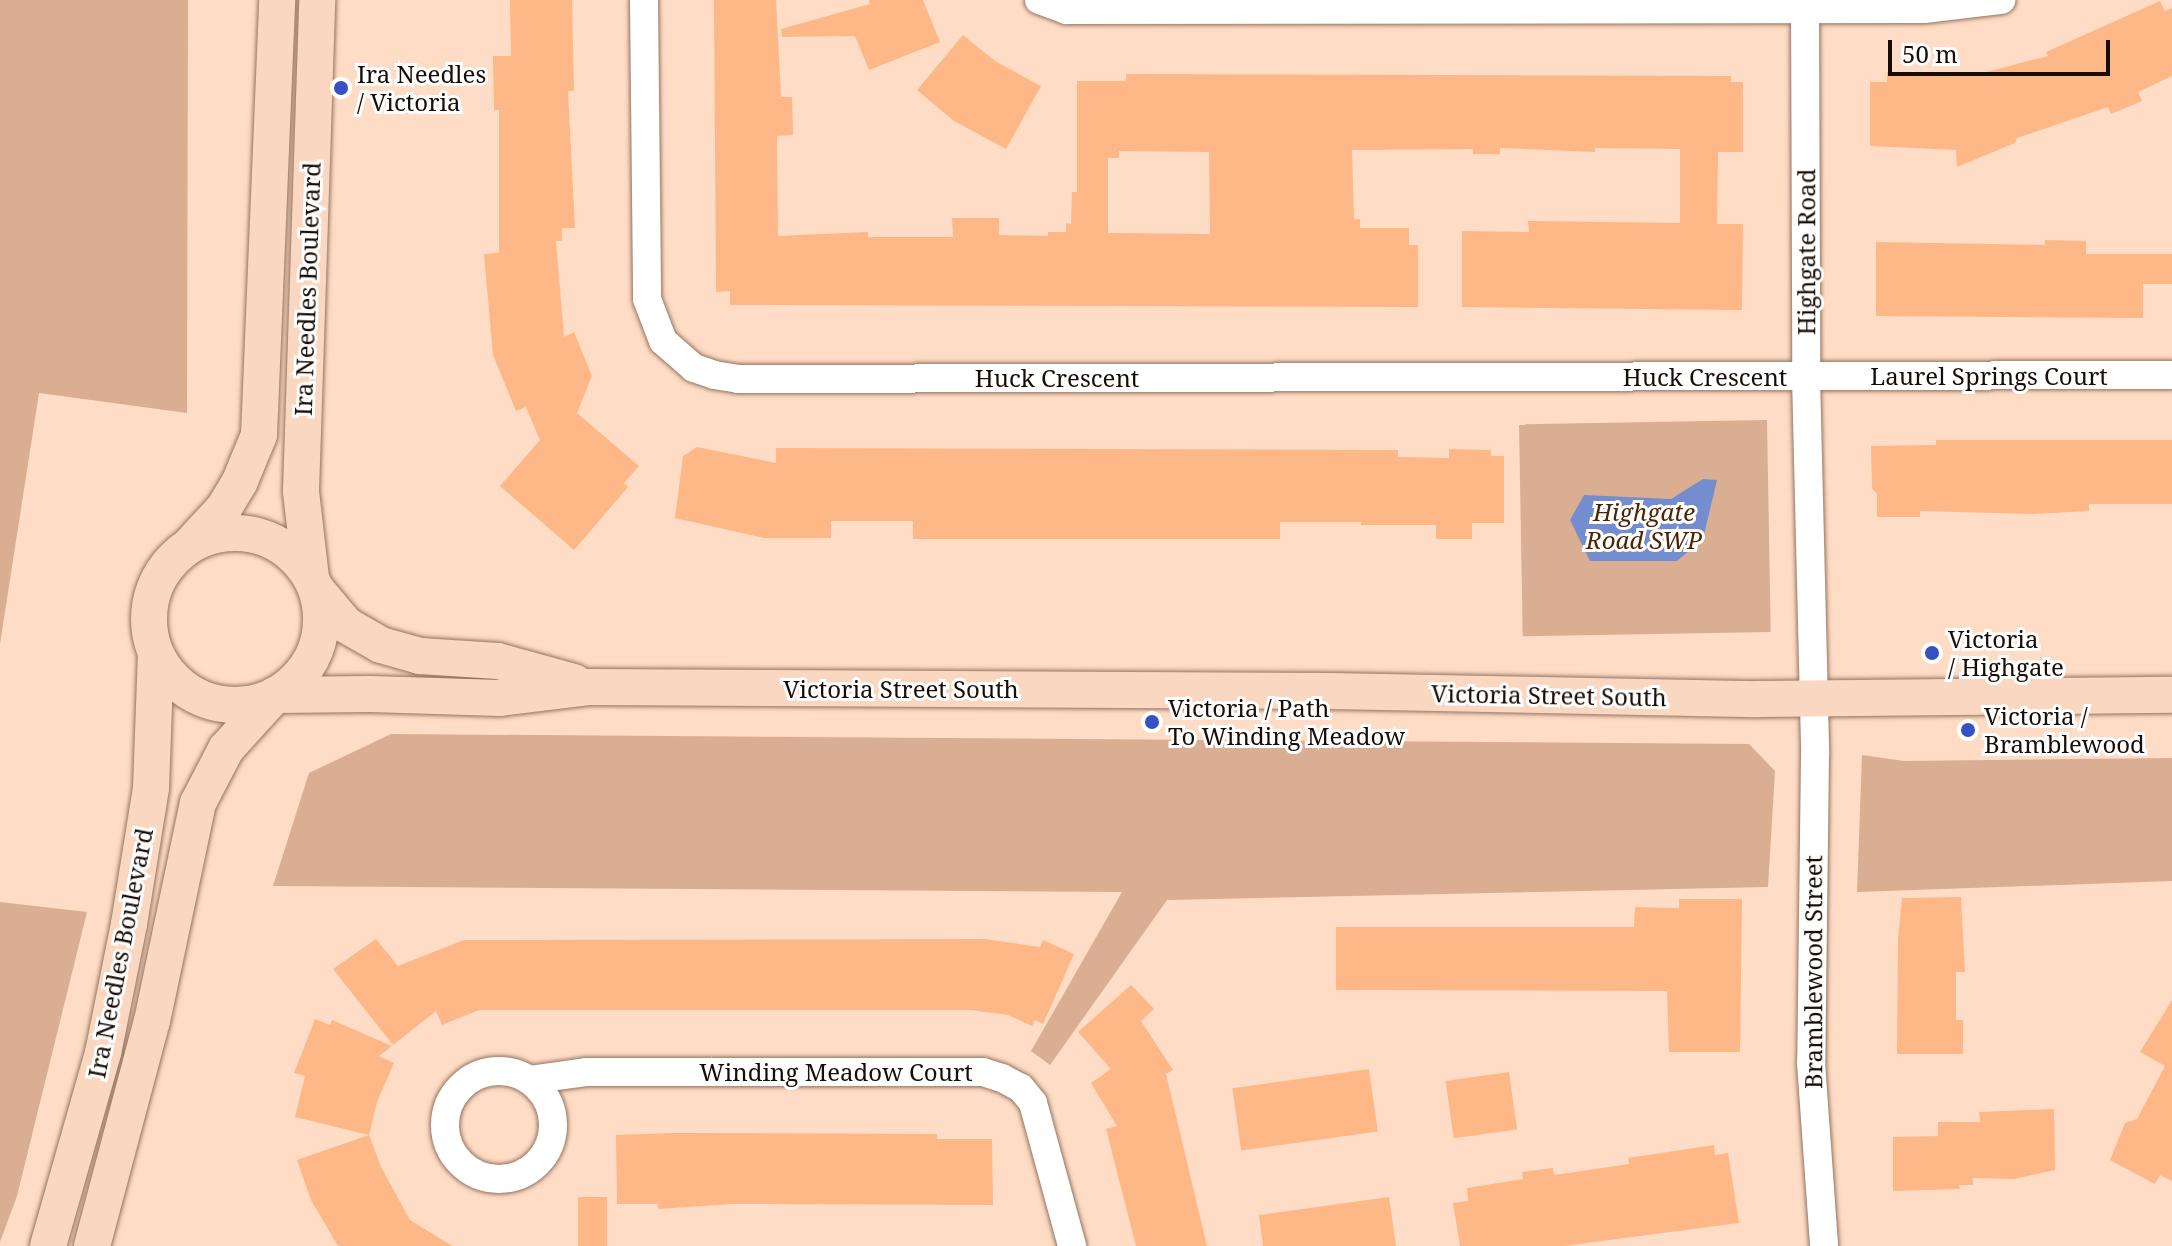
<!DOCTYPE html>
<html>
<head>
<meta charset="utf-8">
<style>
  body { margin:0 }
  #map { position:relative; width:2172px; height:1246px; overflow:hidden; background:#ffdcc5; font-family:"Noto Serif",serif }
  div>[style] { position:absolute }
  .green>* { inset:0; background:#daae92; transform-origin:0 0 }
  .water>* { inset:0; background:#748dcf }
  .building>* { inset:0; background:#feb787; transform-origin:0 0 }
  .roads { filter:drop-shadow(0 0 2px #947561) drop-shadow(0 0 2px #947561) }
  .minor>* { height:28px; margin:-14px; padding:0 14px; transform-origin:14px; border-radius:14px; background:#fff }
  .minor>.ring { margin:-14px; padding:0; box-sizing:content-box; background:none; border:28px solid #fff; border-radius:50% }
  .major>* { height:36px; margin:-18px; padding:0 18px; transform-origin:18px; border-radius:18px; background:#fad7c1 }
  .major>.ring { margin:-18px; padding:0; box-sizing:content-box; background:none; border:36px solid #fad7c1; border-radius:50% }
  .dots>* { width:22px; height:22px; translate:-50% -50%; box-sizing:border-box; border:4px solid #fff; border-radius:50% }
  span { translate:-50% -50%; white-space:nowrap; text-align:center; line-height:1.15; -webkit-text-stroke:6px #fff; paint-order:stroke }
  .poi-label { font-size:24px; color:#180d06 }
  .left { translate:0 -50%; text-align:left }
  .street-label { font-size:24px; color:#180d06 }
  .park-label { font-size:24px; color:#4f2400; font-style:italic }
  .scale { position:absolute; left:1888px; top:40px; width:222px; height:36px; box-sizing:border-box; border:4px solid #180d06; border-top:0; padding-left:10px; font-size:24px; line-height:28px; white-space:nowrap; color:#180d06; -webkit-text-stroke:6px #fff; paint-order:stroke }
</style>
</head>
<body>
<div id="map">
  <div class="green">
    <div style="clip-path:polygon(0 0,188px 0,187px 413px,39px 393px,0 644px)"></div>
    <div style="left:1767px;top:420px;width:212px;height:248px;rotate:89deg"></div>
    <div style="clip-path:polygon(391px 734px,1749px 744px,1775px 771px,1768px 887px,1167px 900px,1050px 1065px,1031px 1051px,1122px 892px,273px 886px,309px 773px)"></div>
    <div style="clip-path:polygon(1862px 755px,1904px 761px,2172px 758px,2172px 881px,1857px 892px)"></div>
    <div style="clip-path:polygon(0 902px,87px 912px,17px 1196px,0 1242px)"></div>
  </div>
  <div class="water">
    <div style="clip-path:polygon(1703px 479px,1717px 480px,1703px 539px,1677px 561px,1590px 561px,1570px 520px,1584px 495px,1671px 499px)"></div>
  </div>
  <div class="building">
    <div style="clip-path:polygon(510px 0,572px 0,574px 91px,568px 91px,575px 228px,562px 228px,562px 241px,556px 241px,564px 337px,574px 332px,592px 376px,577px 413px,639px 466px,624px 483px,628px 487px,574px 550px,500px 486px,540px 440px,526px 407px,516px 411px,493px 355px,484px 254px,499px 253px,499px 110px,494px 110px,493px 56px,511px 56px)"></div>
    <div style="clip-path:polygon(evenodd,714px 0,776px 0,781px 97px,792px 97px,793px 135px,777px 136px,778px 236px,868px 232px,868px 237px,953px 237px,952px 218px,999px 218px,999px 235px,1048px 236px,1048px 232px,1066px 232px,1066px 223px,1071px 224px,1072px 192px,1077px 192px,1077px 81px,1126px 81px,1126px 74px,1731px 76px,1731px 82px,1743px 82px,1743px 152px,1718px 152px,1717px 224px,1743px 224px,1742px 310px,1462px 307px,1462px 231px,1529px 232px,1528px 221px,1680px 223px,1680px 149px,1595px 148px,1595px 152px,1500px 148px,1500px 154px,1473px 154px,1473px 149px,1352px 150px,1354px 219px,1360px 219px,1360px 228px,1409px 228px,1409px 245px,1418px 245px,1418px 307px,730px 305px,730px 291px,716px 292px,714px 0,1119px 151px,1209px 152px,1210px 234px,1108px 233px,1108px 158px,1119px 158px,1119px 151px)"></div>
    <div style="clip-path:polygon(869px 0,923px 0,940px 42px,869px 70px,855px 36px,782px 37px,781px 29px,870px 4px)"></div>
    <div style="clip-path:polygon(2160px 1px,2165px 11px,2172px 8px,2172px 76px,2138px 92px,2142px 101px,2111px 114px,2108px 107px,2017px 138px,2015px 143px,1957px 167px,1956px 150px,1870px 146px,1870px 82px,1887px 82px,1887px 72px,1986px 72px,2048px 56px,2046px 52px)"></div>
    <div style="clip-path:polygon(963px 35px,995px 61px,1041px 86px,1006px 149px,954px 121px,917px 90px)"></div>
    <div style="clip-path:polygon(2045px 240px,2086px 241px,2086px 254px,2172px 254px,2172px 284px,2143px 284px,2143px 318px,1876px 316px,1876px 242px,2045px 245px)"></div>
    <div style="clip-path:polygon(1936px 440px,2172px 440px,2172px 504px,2089px 504px,2089px 511px,2033px 514px,1920px 511px,1920px 517px,1877px 517px,1877px 494px,1872px 488px,1871px 446px,1936px 445px)"></div>
    <div style="clip-path:polygon(697px 447px,776px 463px,776px 448px,1398px 450px,1398px 457px,1449px 458px,1449px 449px,1491px 450px,1491px 456px,1504px 456px,1504px 523px,1472px 523px,1472px 539px,1436px 539px,1436px 525px,1361px 525px,1361px 522px,1280px 522px,1280px 539px,913px 539px,913px 521px,831px 521px,831px 538px,764px 538px,675px 518px,683px 456px)"></div>
    <div style="clip-path:polygon(1961px 897px,1965px 972px,1956px 972px,1956px 1020px,1963px 1020px,1963px 1054px,1897px 1054px,1898px 939px,1902px 898px)"></div>
    <div style="clip-path:polygon(1679px 899px,1742px 899px,1740px 1052px,1669px 1052px,1667px 991px,1336px 990px,1336px 927px,1634px 927px,1635px 907px,1679px 908px)"></div>
    <div style="clip-path:polygon(376px 939px,398px 966px,464px 940px,985px 939px,1040px 947px,1043px 940px,1074px 954px,1043px 1024px,1035px 1020px,1032px 1026px,1008px 1015px,971px 1010px,479px 1010px,442px 1025px,436px 1011px,393px 1045px,333px 969px)"></div>
    <div style="clip-path:polygon(1131px 985px,1154px 1009px,1141px 1021px,1173px 1070px,1166px 1074px,1207px 1246px,1136px 1246px,1106px 1129px,1117px 1126px,1091px 1083px,1111px 1069px,1078px 1032px)"></div>
    <div style="clip-path:polygon(2172px 1000px,2172px 1181px,2160px 1175px,2155px 1184px,2110px 1160px,2125px 1123px,2137px 1119px,2165px 1066px,2140px 1052px)"></div>
    <div style="clip-path:polygon(315px 1019px,330px 1025px,332px 1020px,392px 1046px,379px 1056px,394px 1063px,377px 1102px,369px 1135px,381px 1167px,410px 1220px,452px 1246px,338px 1246px,311px 1200px,297px 1160px,369px 1135px,295px 1117px,305px 1076px,294px 1073px)"></div>
    <div style="left:1369px;top:1069px;width:63px;height:138px;rotate:82deg"></div>
    <div style="left:1509px;top:1072px;width:58px;height:64px;rotate:82deg"></div>
    <div style="clip-path:polygon(2054px 1109px,2055px 1170px,2014px 1179px,1973px 1178px,1973px 1185px,1959px 1185px,1960px 1189px,1893px 1191px,1893px 1137px,1938px 1136px,1938px 1122px,1980px 1122px,1979px 1112px)"></div>
    <div style="clip-path:polygon(674px 1133px,937px 1134px,937px 1139px,992px 1139px,993px 1205px,732px 1204px,658px 1209px,658px 1204px,617px 1204px,616px 1135px)"></div>
    <div style="clip-path:polygon(1714px 1145px,1715px 1155px,1728px 1153px,1739px 1223px,1564px 1246px,1460px 1246px,1453px 1203px,1468px 1201px,1467px 1188px,1523px 1179px,1522px 1172px,1553px 1168px,1554px 1175px,1629px 1164px,1628px 1158px)"></div>
    <div style="left:578px;top:1197px;width:29px;height:49px"></div>
    <div style="clip-path:polygon(1389px 1197px,1396px 1246px,1263px 1246px,1259px 1215px)"></div>
  </div>
  <div class="roads">
    <div class="minor">
      <div style="left:644px;top:0;width:299px;rotate:89.4deg"></div>
      <div style="left:647px;top:299px;width:45px;rotate:69.1deg"></div>
      <div style="left:663px;top:341px;width:41px;rotate:41.1deg"></div>
      <div style="left:694px;top:368px;width:21px;rotate:19deg"></div>
      <div style="left:714px;top:375px;width:24px;rotate:9deg"></div>
      <div style="left:738px;top:379px;width:1434px;rotate:-0.16deg"></div>
      <div style="left:1039px;top:0;width:29px;rotate:20deg"></div>
      <div style="left:1066px;top:10px;width:858px;rotate:-0.07deg"></div>
      <div style="left:1924px;top:9px;width:78px;rotate:-6.7deg"></div>
      <div style="left:1805px;top:0;width:377px;rotate:89.8deg"></div>
      <div style="left:1806px;top:377px;width:378px;rotate:88.6deg"></div>
      <div style="left:1815px;top:755px;width:308px;rotate:90.7deg"></div>
      <div style="left:1811px;top:1063px;width:183px;rotate:85.9deg"></div>
      <div class="ring" style="left:445px;top:1071px;width:80px;height:80px"></div>
      <div style="left:529px;top:1080px;width:59px;rotate:-7.9deg"></div>
      <div style="left:587px;top:1072px;width:396px"></div>
      <div style="left:983px;top:1072px;width:20px;rotate:18deg"></div>
      <div style="left:1002px;top:1078px;width:21px;rotate:28deg"></div>
      <div style="left:1021px;top:1088px;width:19px;rotate:51deg"></div>
      <div style="left:1033px;top:1103px;width:148px;rotate:74.7deg"></div>
    </div>
    <div class="major">
      <div class="ring" style="left:149px;top:533px;width:136px;height:136px"></div>
      <div style="left:190px;top:545px;width:50px;rotate:-47.4deg"></div>
      <div style="left:224px;top:508px;width:31px;rotate:-59deg"></div>
      <div style="left:240px;top:481px;width:50px;rotate:-67.6deg"></div>
      <div style="left:259px;top:435px;width:435px;rotate:-87.6deg"></div>
      <div style="left:311px;top:578px;width:88px;rotate:-96.6deg"></div>
      <div style="left:301px;top:491px;width:491px;rotate:-88.1deg"></div>
      <div style="left:316px;top:589px;width:47px;rotate:50.2deg"></div>
      <div style="left:346px;top:625px;width:40px;rotate:29.7deg"></div>
      <div style="left:381px;top:645px;width:41px;rotate:15.8deg"></div>
      <div style="left:420px;top:656px;width:78px;rotate:3.7deg"></div>
      <div style="left:498px;top:661px;width:79px;rotate:15.4deg"></div>
      <div style="left:275px;top:695px;width:95px;rotate:-0.6deg"></div>
      <div style="left:370px;top:694px;width:130px;rotate:1.8deg"></div>
      <div style="left:500px;top:698px;width:91px;rotate:-7deg"></div>
      <div style="left:590px;top:687px;width:740px;rotate:0.31deg"></div>
      <div style="left:1330px;top:691px;width:428px;rotate:1.1deg"></div>
      <div style="left:1758px;top:699px;width:414px;rotate:-0.6deg"></div>
      <div style="left:48px;top:1246px;width:201px;rotate:-74.1deg"></div>
      <div style="left:103px;top:1053px;width:132px;rotate:-78.6deg"></div>
      <div style="left:129px;top:924px;width:138px;rotate:-80.8deg"></div>
      <div style="left:151px;top:788px;width:134px;rotate:-87.9deg"></div>
      <div style="left:92px;top:1246px;width:233px;rotate:-75.1deg"></div>
      <div style="left:152px;top:1021px;width:223px;rotate:-78.1deg"></div>
      <div style="left:198px;top:803px;width:61px;rotate:-62.6deg"></div>
      <div style="left:226px;top:749px;width:73px;rotate:-47.8deg"></div>
    </div>
  </div>
  <div class="dots">
    <div style="left:341px;top:88px;background:#3452c3"></div>
    <div style="left:1932px;top:653px;background:#3452c3"></div>
    <div style="left:1152px;top:722px;background:#3452c3"></div>
    <div style="left:1968px;top:730px;background:#3452c3"></div>
  </div>
  <div class="poi-label">
    <span class="left" style="left:357px;top:88px">Ira Needles<br>/ Victoria</span>
    <span class="left" style="left:1948px;top:653px">Victoria<br>/ Highgate</span>
    <span class="left" style="left:1168px;top:722px">Victoria / Path<br>To Winding Meadow</span>
    <span class="left" style="left:1984px;top:730px">Victoria /<br>Bramblewood</span>
  </div>
  <div class="street-label">
    <span style="left:1806px;top:252px;rotate:-90deg">Highgate Road</span>
    <span style="left:307px;top:289px;rotate:-88deg">Ira Needles Boulevard</span>
    <span style="left:1989px;top:376px">Laurel Springs Court</span>
    <span style="left:1705px;top:377px">Huck Crescent</span>
    <span style="left:1057px;top:378px">Huck Crescent</span>
    <span style="left:901px;top:689px">Victoria Street South</span>
    <span style="left:1549px;top:695px;rotate:1deg">Victoria Street South</span>
    <span style="left:120px;top:953px;rotate:-79deg">Ira Needles Boulevard</span>
    <span style="left:1813px;top:972px;rotate:-90deg">Bramblewood Street</span>
    <span style="left:836px;top:1072px">Winding Meadow Court</span>
  </div>
  <div class="park-label">
    <span style="left:1644px;top:526px">Highgate<br>Road SWP</span>
  </div>
  <div class="scale">50 m</div>
</div>
</body>
</html>
